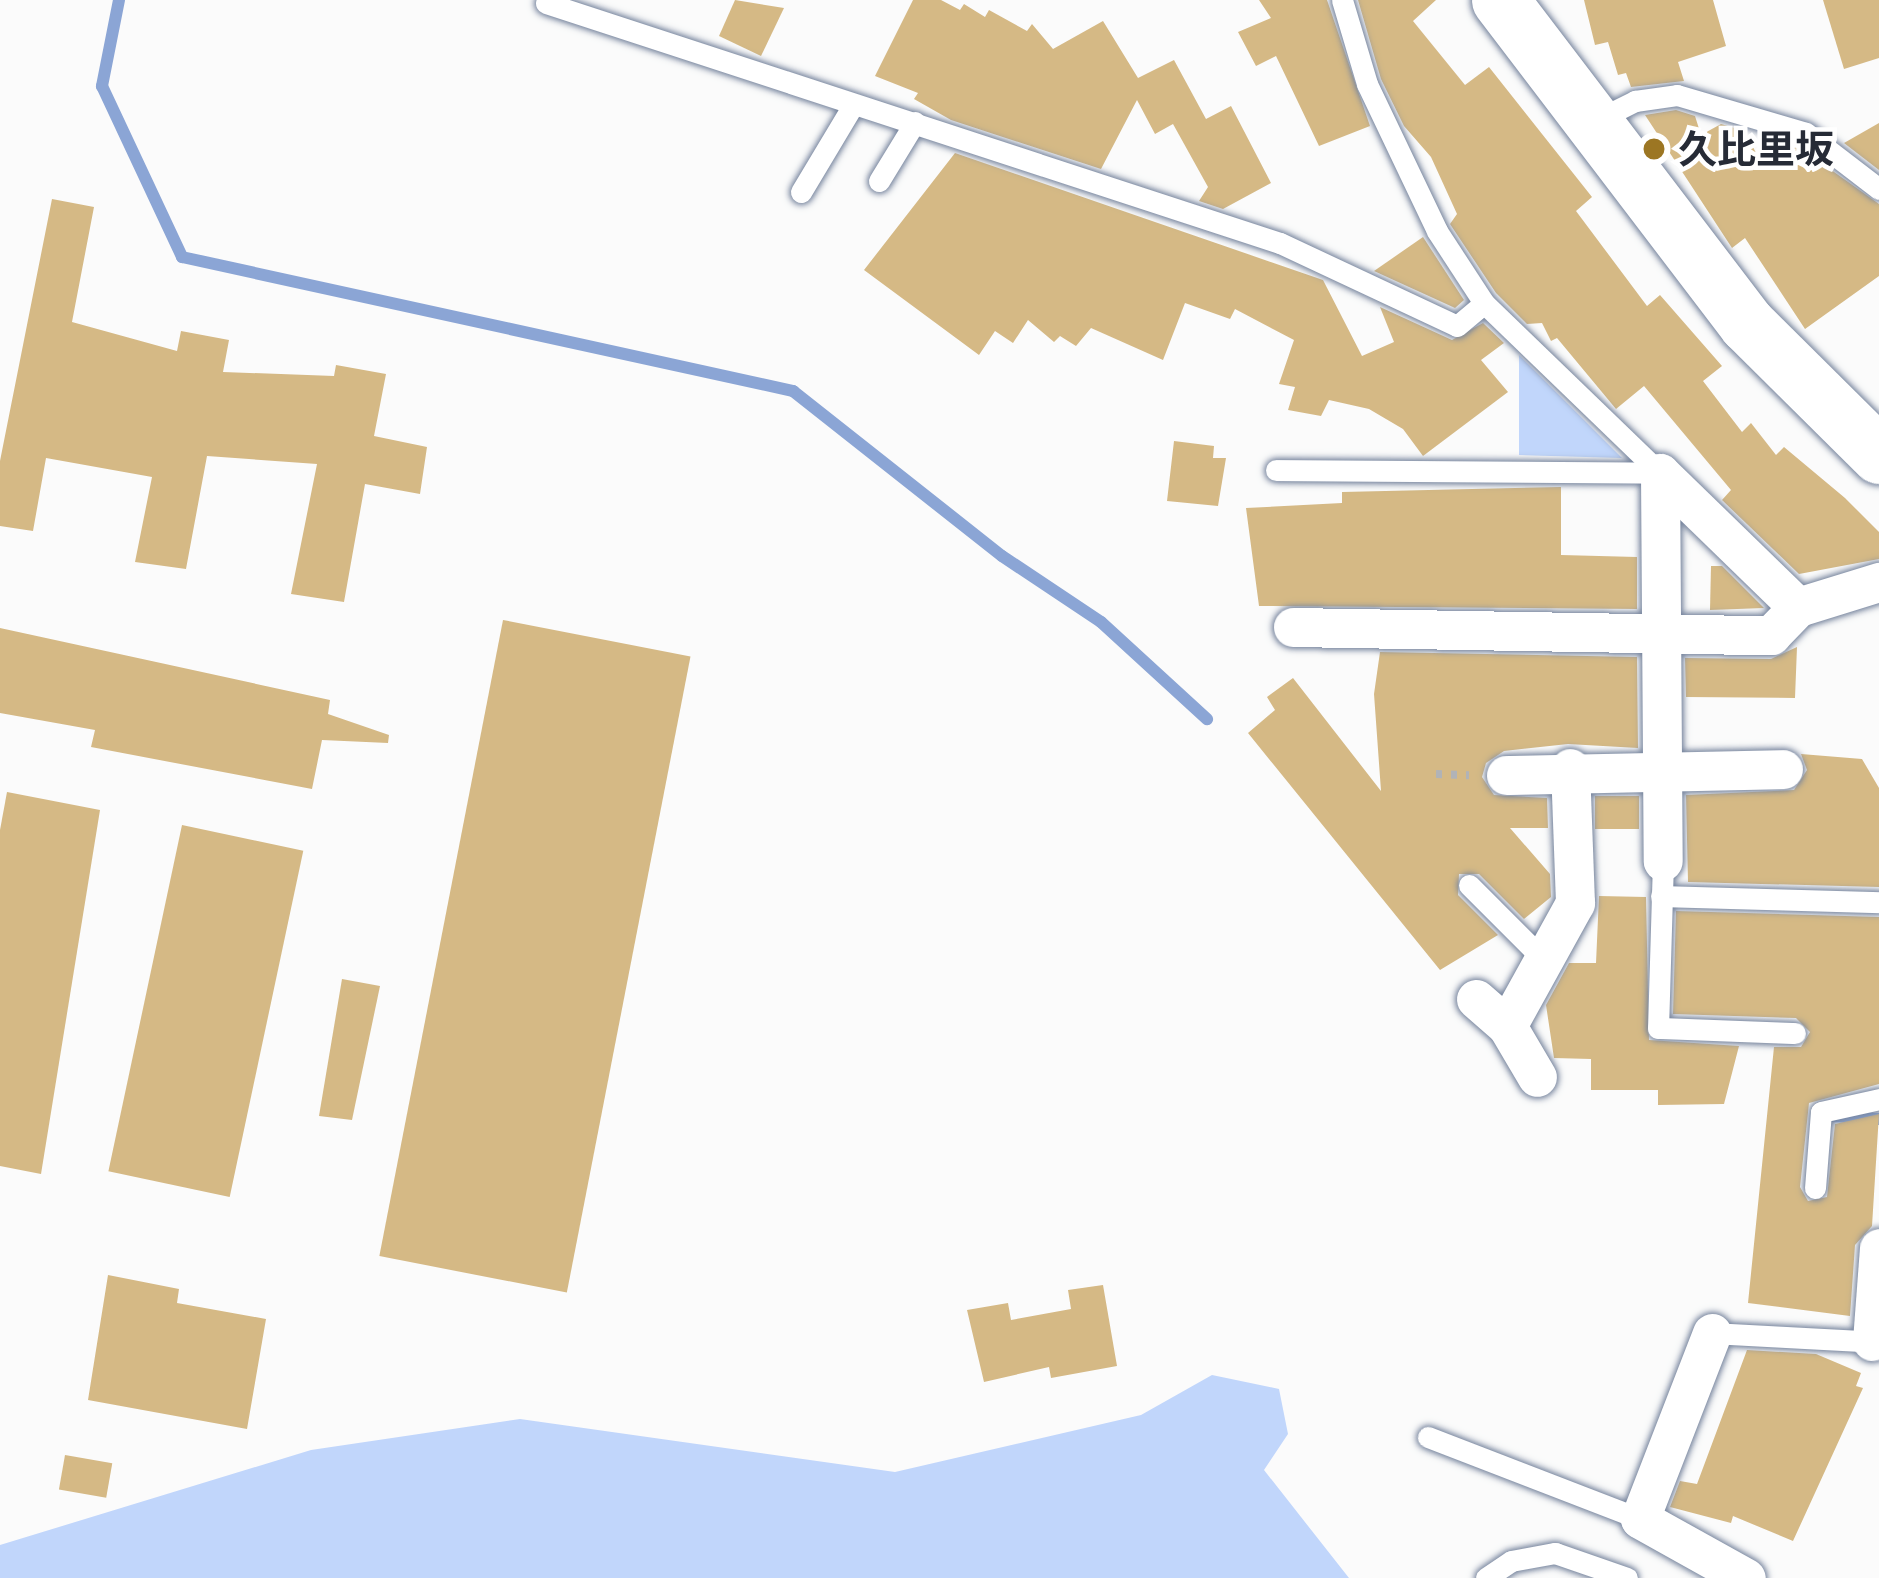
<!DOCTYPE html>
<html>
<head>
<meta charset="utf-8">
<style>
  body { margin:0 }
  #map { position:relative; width:1879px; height:1578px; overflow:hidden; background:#fbfbfb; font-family:Raleway,"Noto Sans JP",sans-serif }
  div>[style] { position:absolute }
  .green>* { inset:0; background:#c1d6fb }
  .stream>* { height:12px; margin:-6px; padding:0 6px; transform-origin:6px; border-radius:6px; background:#8ba5d5 }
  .building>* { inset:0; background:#d5b985; transform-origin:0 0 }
  .path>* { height:8px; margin-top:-4px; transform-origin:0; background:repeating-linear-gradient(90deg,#b1b3b7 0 6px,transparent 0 15px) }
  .roads { filter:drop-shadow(0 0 3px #76849d) drop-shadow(0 0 3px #76849d) }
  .lane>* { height:21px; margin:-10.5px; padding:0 10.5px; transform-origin:10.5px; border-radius:10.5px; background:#fff }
  .street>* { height:39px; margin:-19.5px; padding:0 19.5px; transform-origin:19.5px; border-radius:19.5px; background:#fff }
  .secondary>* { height:57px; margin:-28.5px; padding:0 28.5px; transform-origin:28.5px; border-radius:28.5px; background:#fff }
  .dots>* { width:33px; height:33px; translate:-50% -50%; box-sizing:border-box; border:6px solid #fff; border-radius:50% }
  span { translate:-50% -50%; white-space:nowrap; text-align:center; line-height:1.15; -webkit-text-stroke:9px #fff; paint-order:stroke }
  .poi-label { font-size:39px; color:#262b36; font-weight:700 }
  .left { translate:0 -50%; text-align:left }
</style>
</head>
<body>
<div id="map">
  <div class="green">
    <div style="clip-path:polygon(1519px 355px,1622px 458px,1519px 455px)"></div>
    <div style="clip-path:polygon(1212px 1375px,1279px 1389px,1288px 1434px,1264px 1470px,1349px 1578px,0 1578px,0 1545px,311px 1450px,520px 1419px,895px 1472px,1141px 1415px)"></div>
  </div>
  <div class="stream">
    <div style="left:119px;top:0;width:88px;rotate:101.2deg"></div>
    <div style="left:102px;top:86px;width:189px;rotate:64.9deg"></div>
    <div style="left:182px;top:257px;width:626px;rotate:12.37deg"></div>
    <div style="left:793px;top:391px;width:266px;rotate:38.3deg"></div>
    <div style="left:1002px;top:556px;width:119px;rotate:33.7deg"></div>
    <div style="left:1101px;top:622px;width:144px;rotate:42.5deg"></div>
    <div style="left:1832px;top:1116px;width:47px;rotate:3.7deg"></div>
  </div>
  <div class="building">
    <div style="clip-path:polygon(735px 0,784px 8px,761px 56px,719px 36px)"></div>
    <div style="clip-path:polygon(913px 0,941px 0,960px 10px,964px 4px,985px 17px,989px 10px,1027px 31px,1032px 24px,1053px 49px,1103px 21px,1138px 78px,1174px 60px,1206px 119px,1231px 106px,1271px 183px,1223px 209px,1199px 201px,1208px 187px,1173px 124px,1155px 134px,1137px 100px,1101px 169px,951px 120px,914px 99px,918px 93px,875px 76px)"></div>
    <div style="clip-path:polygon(1259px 0,1327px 0,1370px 126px,1319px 146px,1276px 56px,1256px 66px,1238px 32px,1271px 18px)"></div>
    <div style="clip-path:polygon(1358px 0,1436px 0,1413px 21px,1465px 85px,1489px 67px,1592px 197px,1576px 211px,1647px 306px,1660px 295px,1722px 366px,1703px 381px,1742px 432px,1751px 423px,1776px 455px,1784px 447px,1845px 498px,1879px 532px,1879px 559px,1799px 574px,1722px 500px,1731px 490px,1644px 386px,1616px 409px,1557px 338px,1551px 341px,1542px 323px,1527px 324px,1496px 293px,1450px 224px,1457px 214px,1431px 157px,1404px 126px,1381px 79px)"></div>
    <div style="clip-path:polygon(1584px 0,1713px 0,1726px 46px,1678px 62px,1684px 81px,1631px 87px,1626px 73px,1618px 75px,1608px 42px,1595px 45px)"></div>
    <div style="clip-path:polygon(1823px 0,1879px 0,1879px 58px,1844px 69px)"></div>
    <div style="clip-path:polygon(1676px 110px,1695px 116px,1701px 135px,1721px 124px,1745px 131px,1760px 161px,1795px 145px,1806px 163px,1813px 157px,1879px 204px,1879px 276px,1805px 329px,1745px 238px,1732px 248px,1645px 115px)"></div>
    <div style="clip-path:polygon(1879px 123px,1879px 170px,1844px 143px)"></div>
    <div style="clip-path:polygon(955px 153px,1323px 280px,1362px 356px,1394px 342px,1380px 307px,1452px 340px,1483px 323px,1504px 343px,1481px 360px,1508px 392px,1423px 456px,1403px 429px,1369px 409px,1329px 400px,1321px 416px,1288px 410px,1295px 387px,1279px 384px,1294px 340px,1235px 309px,1230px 319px,1185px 303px,1163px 360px,1091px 328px,1076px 346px,1060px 336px,1054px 342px,1028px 320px,1013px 343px,995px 331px,979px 355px,864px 270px)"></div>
    <div style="clip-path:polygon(52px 199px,94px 207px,72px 322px,177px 351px,181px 331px,229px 340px,223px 372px,334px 376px,336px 365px,386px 374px,374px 436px,427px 447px,420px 494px,365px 484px,344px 602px,291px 594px,317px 464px,207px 456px,186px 569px,135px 562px,152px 477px,46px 458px,33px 531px,0 526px,0 461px)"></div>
    <div style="clip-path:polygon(1423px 237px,1464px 300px,1455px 308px,1374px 271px)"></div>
    <div style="clip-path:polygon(1174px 441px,1214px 446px,1213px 458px,1226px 458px,1218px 506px,1167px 501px)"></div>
    <div style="clip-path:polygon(1561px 487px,1561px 555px,1637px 557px,1637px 609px,1259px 606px,1246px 508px,1342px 503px,1342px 492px)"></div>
    <div style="clip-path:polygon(1711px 566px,1722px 566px,1764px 608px,1710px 610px)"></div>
    <div style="left:503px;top:620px;width:191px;height:648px;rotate:11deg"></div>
    <div style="clip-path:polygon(0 628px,330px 700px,328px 714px,389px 735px,388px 743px,322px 740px,312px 789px,91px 747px,95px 730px,0 713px)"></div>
    <div style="clip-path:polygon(1797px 647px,1795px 698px,1686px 697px,1685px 658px,1771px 659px)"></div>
    <div style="clip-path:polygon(1380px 652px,1637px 657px,1638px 748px,1568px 744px,1504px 751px,1486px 763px,1482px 777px,1494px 795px,1547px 798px,1548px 828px,1510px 828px,1550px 874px,1551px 897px,1524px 919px,1479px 874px,1459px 874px,1458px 895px,1498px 935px,1440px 970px,1248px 733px,1275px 710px,1267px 697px,1293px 678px,1381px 791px,1374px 694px)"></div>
    <div style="clip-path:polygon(1801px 754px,1862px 759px,1879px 788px,1879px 887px,1688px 882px,1686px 795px,1794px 790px,1807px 770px)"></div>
    <div style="clip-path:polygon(7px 792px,100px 810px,41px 1174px,0 1166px,0 830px)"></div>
    <div style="left:1639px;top:796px;width:33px;height:44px;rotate:90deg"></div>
    <div style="left:182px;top:825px;width:124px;height:354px;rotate:12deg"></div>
    <div style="clip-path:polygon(1599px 896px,1646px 897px,1649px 1040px,1739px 1046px,1724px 1104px,1658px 1105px,1658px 1090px,1591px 1090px,1591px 1059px,1554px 1058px,1546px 1005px,1569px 963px,1596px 963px)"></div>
    <div style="clip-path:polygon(1676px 911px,1879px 917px,1879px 1084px,1809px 1103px,1800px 1187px,1808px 1201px,1827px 1197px,1835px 1124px,1879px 1114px,1872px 1226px,1855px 1245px,1850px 1316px,1748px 1303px,1774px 1047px,1801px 1047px,1810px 1032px,1796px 1018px,1673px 1014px)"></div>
    <div style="clip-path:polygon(342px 979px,380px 986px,352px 1120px,319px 1116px)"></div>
    <div style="clip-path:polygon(108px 1275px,179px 1289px,177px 1303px,266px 1319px,247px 1429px,88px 1400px)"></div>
    <div style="clip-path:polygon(1103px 1285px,1117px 1366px,1051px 1378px,1049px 1367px,984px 1382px,967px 1310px,1008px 1303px,1011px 1320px,1071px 1309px,1068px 1290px)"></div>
    <div style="clip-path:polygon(1747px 1350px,1816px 1354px,1861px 1373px,1856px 1386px,1863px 1388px,1793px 1541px,1733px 1516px,1731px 1523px,1670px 1507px,1680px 1481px,1697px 1484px)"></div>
    <div style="left:65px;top:1455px;width:48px;height:35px;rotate:10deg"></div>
  </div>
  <div class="path">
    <div style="left:1436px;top:774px;width:33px;rotate:2deg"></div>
  </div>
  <div class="roads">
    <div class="lane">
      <div style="left:1342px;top:0;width:88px;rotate:73.4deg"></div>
      <div style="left:1367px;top:84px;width:163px;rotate:64.5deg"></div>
      <div style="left:1437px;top:231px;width:86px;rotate:56.9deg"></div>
      <div style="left:1484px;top:303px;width:245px;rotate:44deg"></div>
      <div style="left:546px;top:3px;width:772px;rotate:18.11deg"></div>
      <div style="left:1280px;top:243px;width:195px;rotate:25.1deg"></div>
      <div style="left:1457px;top:326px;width:35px;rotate:-40deg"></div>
      <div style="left:1595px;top:121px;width:45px;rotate:-26.6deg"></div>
      <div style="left:1635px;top:101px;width:42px;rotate:-8.1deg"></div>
      <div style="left:1677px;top:95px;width:134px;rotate:16.4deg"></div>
      <div style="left:1806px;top:133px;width:92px;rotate:37.5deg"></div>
      <div style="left:879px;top:181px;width:69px;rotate:-58.6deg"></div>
      <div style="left:801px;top:192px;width:101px;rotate:-59.1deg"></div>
      <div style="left:1276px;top:470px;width:384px;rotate:0.4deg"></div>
      <div style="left:1663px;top:861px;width:167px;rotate:91.7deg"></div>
      <div style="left:1658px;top:1028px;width:137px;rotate:2.1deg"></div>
      <div style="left:1469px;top:885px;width:106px;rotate:45deg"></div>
      <div style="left:1661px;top:896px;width:218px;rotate:1.6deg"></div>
      <div style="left:1815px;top:1188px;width:76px;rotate:-85.5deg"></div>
      <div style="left:1821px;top:1112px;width:59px;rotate:-12.6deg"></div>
      <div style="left:1712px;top:1333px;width:167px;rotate:3.1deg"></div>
      <div style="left:1428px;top:1437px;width:227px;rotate:21.1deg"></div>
      <div style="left:1486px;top:1578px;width:30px;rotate:-34deg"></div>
      <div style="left:1511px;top:1561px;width:45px;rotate:-10.3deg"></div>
      <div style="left:1555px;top:1553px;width:76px;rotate:19.1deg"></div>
    </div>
    <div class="street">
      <div style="left:1660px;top:473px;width:388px;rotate:89.6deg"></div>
      <div style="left:1660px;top:473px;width:192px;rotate:44.2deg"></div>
      <div style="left:1293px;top:627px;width:478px;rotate:1deg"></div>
      <div style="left:1771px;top:635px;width:39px;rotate:-46deg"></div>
      <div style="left:1798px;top:607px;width:85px;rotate:-17.2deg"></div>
      <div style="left:1506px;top:775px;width:277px;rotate:-1.2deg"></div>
      <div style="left:1476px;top:999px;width:41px;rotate:41.1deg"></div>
      <div style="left:1507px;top:1026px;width:59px;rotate:59.5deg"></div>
      <div style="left:1507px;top:1026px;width:141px;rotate:-61.1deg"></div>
      <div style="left:1575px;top:903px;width:135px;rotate:-92.1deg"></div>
      <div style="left:1712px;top:1333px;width:199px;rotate:111.2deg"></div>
      <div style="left:1640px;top:1519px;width:121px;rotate:29.1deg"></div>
      <div style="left:1872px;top:1341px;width:93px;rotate:-85.7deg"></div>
    </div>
    <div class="secondary">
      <div style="left:1500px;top:0;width:407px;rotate:52.7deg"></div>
      <div style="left:1747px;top:324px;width:186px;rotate:44.8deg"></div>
    </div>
  </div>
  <div class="dots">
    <div style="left:1654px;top:149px;background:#9c7623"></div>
  </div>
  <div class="poi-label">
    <span class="left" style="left:1678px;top:149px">久比里坂</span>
  </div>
</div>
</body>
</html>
